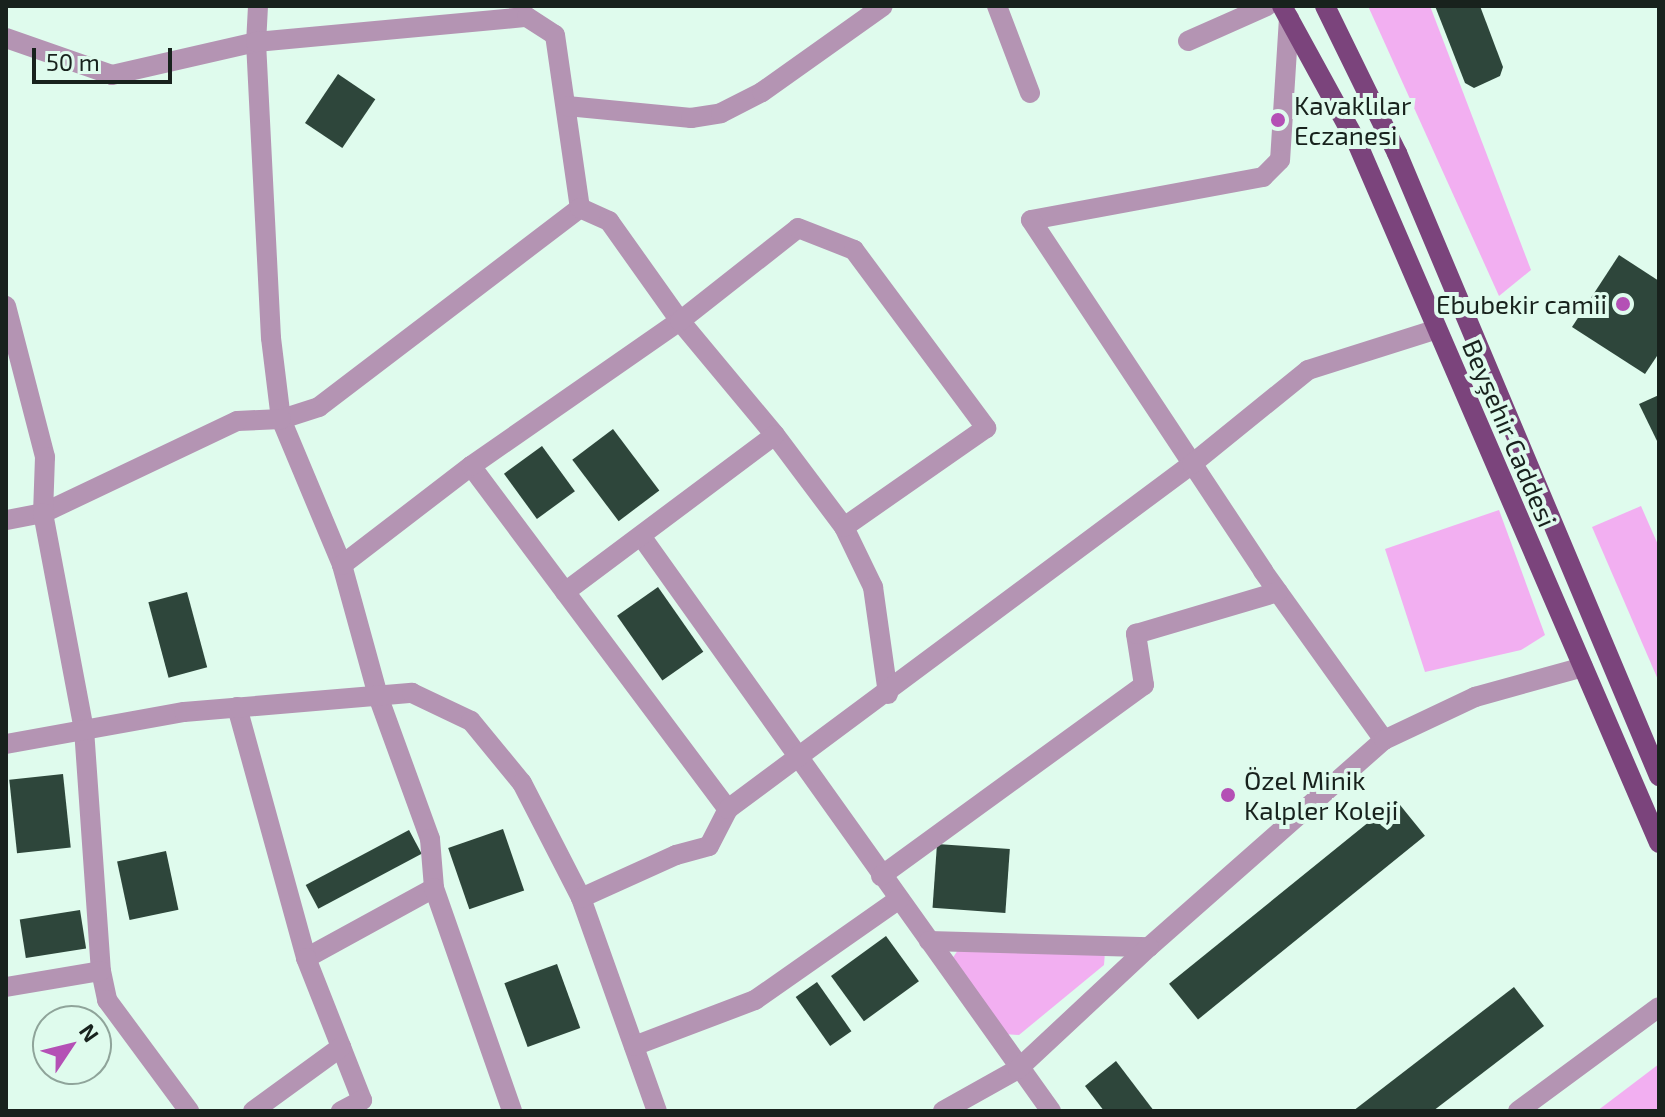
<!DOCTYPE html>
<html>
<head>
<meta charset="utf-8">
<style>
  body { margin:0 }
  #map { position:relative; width:1665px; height:1117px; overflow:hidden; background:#dffbed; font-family:"Exo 2",sans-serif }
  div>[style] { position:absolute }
  .green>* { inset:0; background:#f2aff1 }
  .building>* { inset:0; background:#2e463b; transform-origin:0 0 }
  .minor>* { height:20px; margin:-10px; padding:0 10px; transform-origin:10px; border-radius:10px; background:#b494b3 }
  .major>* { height:20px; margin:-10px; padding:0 10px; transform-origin:10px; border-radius:10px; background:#7b447c }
  .dots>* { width:22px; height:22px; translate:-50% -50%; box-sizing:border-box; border:4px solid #dffbed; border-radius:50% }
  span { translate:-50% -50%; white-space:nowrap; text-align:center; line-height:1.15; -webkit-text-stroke:8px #dffbed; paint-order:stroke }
  .poi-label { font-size:26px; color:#18221d }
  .left { translate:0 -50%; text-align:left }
  .right { translate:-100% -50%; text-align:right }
  .street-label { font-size:26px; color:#18221d }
  .frame { position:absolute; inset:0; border:8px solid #18221d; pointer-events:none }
  .north { position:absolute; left:32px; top:1005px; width:80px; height:80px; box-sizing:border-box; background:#dffbed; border:2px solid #8fa49a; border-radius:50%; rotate:55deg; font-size:22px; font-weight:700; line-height:32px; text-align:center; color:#18221d }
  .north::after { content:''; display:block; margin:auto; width:28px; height:36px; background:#b450b5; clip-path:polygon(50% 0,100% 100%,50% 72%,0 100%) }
  .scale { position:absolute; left:32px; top:48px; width:140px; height:36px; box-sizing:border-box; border:4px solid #18221d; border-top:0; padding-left:10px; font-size:24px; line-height:28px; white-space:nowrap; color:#18221d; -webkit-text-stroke:6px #dffbed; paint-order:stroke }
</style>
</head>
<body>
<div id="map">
  <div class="green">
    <div style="clip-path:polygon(1368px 6px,1430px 6px,1531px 270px,1499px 296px)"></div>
    <div style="clip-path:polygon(1641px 506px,1659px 547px,1659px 682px,1592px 527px)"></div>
    <div style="clip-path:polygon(1499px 510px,1545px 635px,1521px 650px,1425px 672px,1385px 549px)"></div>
    <div style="clip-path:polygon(960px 947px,1105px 952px,1104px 965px,1019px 1035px,1003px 1034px,952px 959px)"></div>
    <div style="clip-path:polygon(1659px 1064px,1659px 1111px,1597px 1111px)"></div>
  </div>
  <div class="building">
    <div style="clip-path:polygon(1435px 6px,1480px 6px,1503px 67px,1500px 76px,1474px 88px,1465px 83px)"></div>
    <div style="left:338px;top:74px;width:45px;height:59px;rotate:34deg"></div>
    <div style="clip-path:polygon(1619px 255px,1659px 281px,1659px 353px,1645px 374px,1572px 327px)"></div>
    <div style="clip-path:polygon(1659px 395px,1659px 445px,1639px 404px)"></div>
    <div style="left:613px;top:429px;width:77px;height:51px;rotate:53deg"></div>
    <div style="left:542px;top:446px;width:56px;height:47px;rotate:54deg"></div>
    <div style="left:658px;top:587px;width:79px;height:50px;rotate:55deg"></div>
    <div style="left:187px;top:592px;width:78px;height:40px;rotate:75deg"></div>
    <div style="left:63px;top:774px;width:74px;height:54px;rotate:84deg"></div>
    <div style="left:1396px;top:800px;width:46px;height:292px;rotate:51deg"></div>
    <div style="left:503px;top:829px;width:65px;height:58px;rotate:71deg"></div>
    <div style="left:409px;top:830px;width:27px;height:117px;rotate:62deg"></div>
    <div style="left:937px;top:844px;width:73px;height:64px;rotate:4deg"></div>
    <div style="left:166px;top:851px;width:60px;height:50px;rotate:78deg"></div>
    <div style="left:80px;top:910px;width:39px;height:61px;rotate:81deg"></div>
    <div style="left:886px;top:936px;width:56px;height:68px;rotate:54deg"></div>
    <div style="left:557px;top:964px;width:68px;height:56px;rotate:70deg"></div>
    <div style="left:817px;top:982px;width:60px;height:26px;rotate:55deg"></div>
    <div style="clip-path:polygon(1514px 987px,1544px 1026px,1433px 1111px,1353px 1111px)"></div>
    <div style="clip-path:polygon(1116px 1061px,1154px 1111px,1104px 1111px,1085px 1086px)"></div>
  </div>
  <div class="minor">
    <div style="left:258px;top:6px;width:36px;rotate:93deg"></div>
    <div style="left:256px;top:42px;width:296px;rotate:87.1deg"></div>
    <div style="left:271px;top:338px;width:82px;rotate:83deg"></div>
    <div style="left:281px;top:419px;width:158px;rotate:67.3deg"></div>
    <div style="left:342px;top:565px;width:136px;rotate:74.6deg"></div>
    <div style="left:378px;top:696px;width:152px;rotate:70deg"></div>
    <div style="left:430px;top:839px;width:49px;rotate:85.3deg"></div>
    <div style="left:434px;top:888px;width:146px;rotate:151.3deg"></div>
    <div style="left:997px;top:6px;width:93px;rotate:69.2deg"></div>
    <div style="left:1289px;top:18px;width:142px;rotate:93.6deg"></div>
    <div style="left:1280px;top:160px;width:24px;rotate:135deg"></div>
    <div style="left:1263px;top:177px;width:236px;rotate:169.5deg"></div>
    <div style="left:1031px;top:220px;width:421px;rotate:56.5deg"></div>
    <div style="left:1263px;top:571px;width:208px;rotate:54.4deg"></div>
    <div style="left:6px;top:38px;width:112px;rotate:19.2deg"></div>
    <div style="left:112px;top:75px;width:148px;rotate:-12.9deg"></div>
    <div style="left:256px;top:42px;width:272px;rotate:-5.3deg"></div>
    <div style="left:527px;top:17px;width:33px;rotate:33deg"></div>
    <div style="left:555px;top:35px;width:175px;rotate:81.8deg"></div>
    <div style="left:580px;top:208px;width:328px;rotate:142.7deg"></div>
    <div style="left:319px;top:407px;width:40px;rotate:162deg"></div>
    <div style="left:281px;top:419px;width:44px;rotate:177.4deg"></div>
    <div style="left:237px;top:421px;width:215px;rotate:154.6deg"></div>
    <div style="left:43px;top:513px;width:38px;rotate:169deg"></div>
    <div style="left:1188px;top:41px;width:86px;rotate:-23.9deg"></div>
    <div style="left:567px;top:106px;width:125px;rotate:5.5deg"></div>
    <div style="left:691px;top:118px;width:30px;rotate:-9deg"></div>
    <div style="left:721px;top:113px;width:46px;rotate:-27.1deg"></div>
    <div style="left:762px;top:92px;width:148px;rotate:-35.4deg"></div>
    <div style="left:580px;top:208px;width:32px;rotate:24deg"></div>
    <div style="left:609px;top:221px;width:123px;rotate:54.6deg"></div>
    <div style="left:680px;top:321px;width:148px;rotate:50.2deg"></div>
    <div style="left:775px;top:435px;width:115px;rotate:53.1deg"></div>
    <div style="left:844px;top:527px;width:67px;rotate:64.2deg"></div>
    <div style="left:873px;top:587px;width:108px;rotate:82deg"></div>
    <div style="left:6px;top:306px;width:156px;rotate:75.5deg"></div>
    <div style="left:45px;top:457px;width:56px;rotate:92deg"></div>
    <div style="left:43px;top:513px;width:220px;rotate:79.3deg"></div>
    <div style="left:84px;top:729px;width:243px;rotate:86deg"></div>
    <div style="left:101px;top:971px;width:30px;rotate:78deg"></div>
    <div style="left:107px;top:1000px;width:138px;rotate:53.5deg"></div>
    <div style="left:471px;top:466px;width:429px;rotate:53.2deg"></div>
    <div style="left:641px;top:536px;width:706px;rotate:54.51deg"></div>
    <div style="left:342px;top:565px;width:163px;rotate:-37.5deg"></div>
    <div style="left:471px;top:466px;width:254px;rotate:-34.8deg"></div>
    <div style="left:680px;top:321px;width:150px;rotate:-38.2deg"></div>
    <div style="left:798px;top:228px;width:60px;rotate:21.4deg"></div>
    <div style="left:854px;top:250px;width:222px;rotate:53.4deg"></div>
    <div style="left:986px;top:428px;width:173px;rotate:145.1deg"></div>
    <div style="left:565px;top:592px;width:262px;rotate:-36.8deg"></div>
    <div style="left:237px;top:707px;width:260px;rotate:74.6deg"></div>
    <div style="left:306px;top:958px;width:153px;rotate:68.5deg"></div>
    <div style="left:362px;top:1100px;width:24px;rotate:152deg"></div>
    <div style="left:6px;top:744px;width:181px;rotate:-10.2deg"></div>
    <div style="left:184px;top:712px;width:229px;rotate:-4.8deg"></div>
    <div style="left:412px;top:693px;width:65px;rotate:25.4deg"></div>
    <div style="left:471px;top:721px;width:80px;rotate:50.6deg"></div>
    <div style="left:522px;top:783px;width:129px;rotate:62.8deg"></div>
    <div style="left:581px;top:898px;width:226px;rotate:70.4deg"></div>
    <div style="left:881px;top:876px;width:325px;rotate:-36deg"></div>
    <div style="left:1144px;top:685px;width:52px;rotate:-98.9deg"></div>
    <div style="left:1136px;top:634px;width:148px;rotate:-16.5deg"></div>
    <div style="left:434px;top:888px;width:236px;rotate:70.7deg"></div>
    <div style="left:581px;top:898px;width:104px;rotate:-24.4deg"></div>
    <div style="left:676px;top:855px;width:34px;rotate:-15deg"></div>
    <div style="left:709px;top:846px;width:42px;rotate:-62.8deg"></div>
    <div style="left:728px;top:809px;width:578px;rotate:-36.63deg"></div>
    <div style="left:1192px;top:464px;width:149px;rotate:-39deg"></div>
    <div style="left:1308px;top:370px;width:135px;rotate:-17.6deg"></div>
    <div style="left:929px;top:941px;width:220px;rotate:1.6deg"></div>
    <div style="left:1149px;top:947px;width:313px;rotate:-41.4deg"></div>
    <div style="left:1384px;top:740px;width:101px;rotate:-25.3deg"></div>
    <div style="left:1475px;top:697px;width:112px;rotate:-15.5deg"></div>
    <div style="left:6px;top:987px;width:96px;rotate:-9.6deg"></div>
    <div style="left:634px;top:1046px;width:129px;rotate:-20.8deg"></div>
    <div style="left:755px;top:1000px;width:176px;rotate:-35deg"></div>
    <div style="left:253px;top:1111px;width:109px;rotate:-36deg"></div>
    <div style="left:943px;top:1111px;width:86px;rotate:-29.2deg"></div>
    <div style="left:1018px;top:1069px;width:179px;rotate:-43deg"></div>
    <div style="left:1518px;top:1111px;width:175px;rotate:-36.4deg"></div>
  </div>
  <div class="major">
    <div style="left:1282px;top:6px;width:158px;rotate:61.3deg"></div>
    <div style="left:1358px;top:145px;width:760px;rotate:66.67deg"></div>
    <div style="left:1325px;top:6px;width:164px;rotate:63.9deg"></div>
    <div style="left:1397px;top:153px;width:676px;rotate:67.19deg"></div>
  </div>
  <div class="dots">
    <div style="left:1278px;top:120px;background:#b450b5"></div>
    <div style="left:1623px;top:304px;background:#b450b5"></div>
    <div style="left:1228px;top:795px;background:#b450b5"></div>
  </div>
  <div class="poi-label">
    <span class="left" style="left:1294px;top:120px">Kavaklılar<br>Eczanesi</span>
    <span class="right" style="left:1607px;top:304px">Ebubekir camii</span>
    <span class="left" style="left:1244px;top:795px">Özel Minik<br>Kalpler Koleji</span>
  </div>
  <div class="street-label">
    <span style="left:1510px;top:433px;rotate:67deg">Beyşehir Caddesi</span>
  </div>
  <div class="frame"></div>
  <div class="north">N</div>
  <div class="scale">50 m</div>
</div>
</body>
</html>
